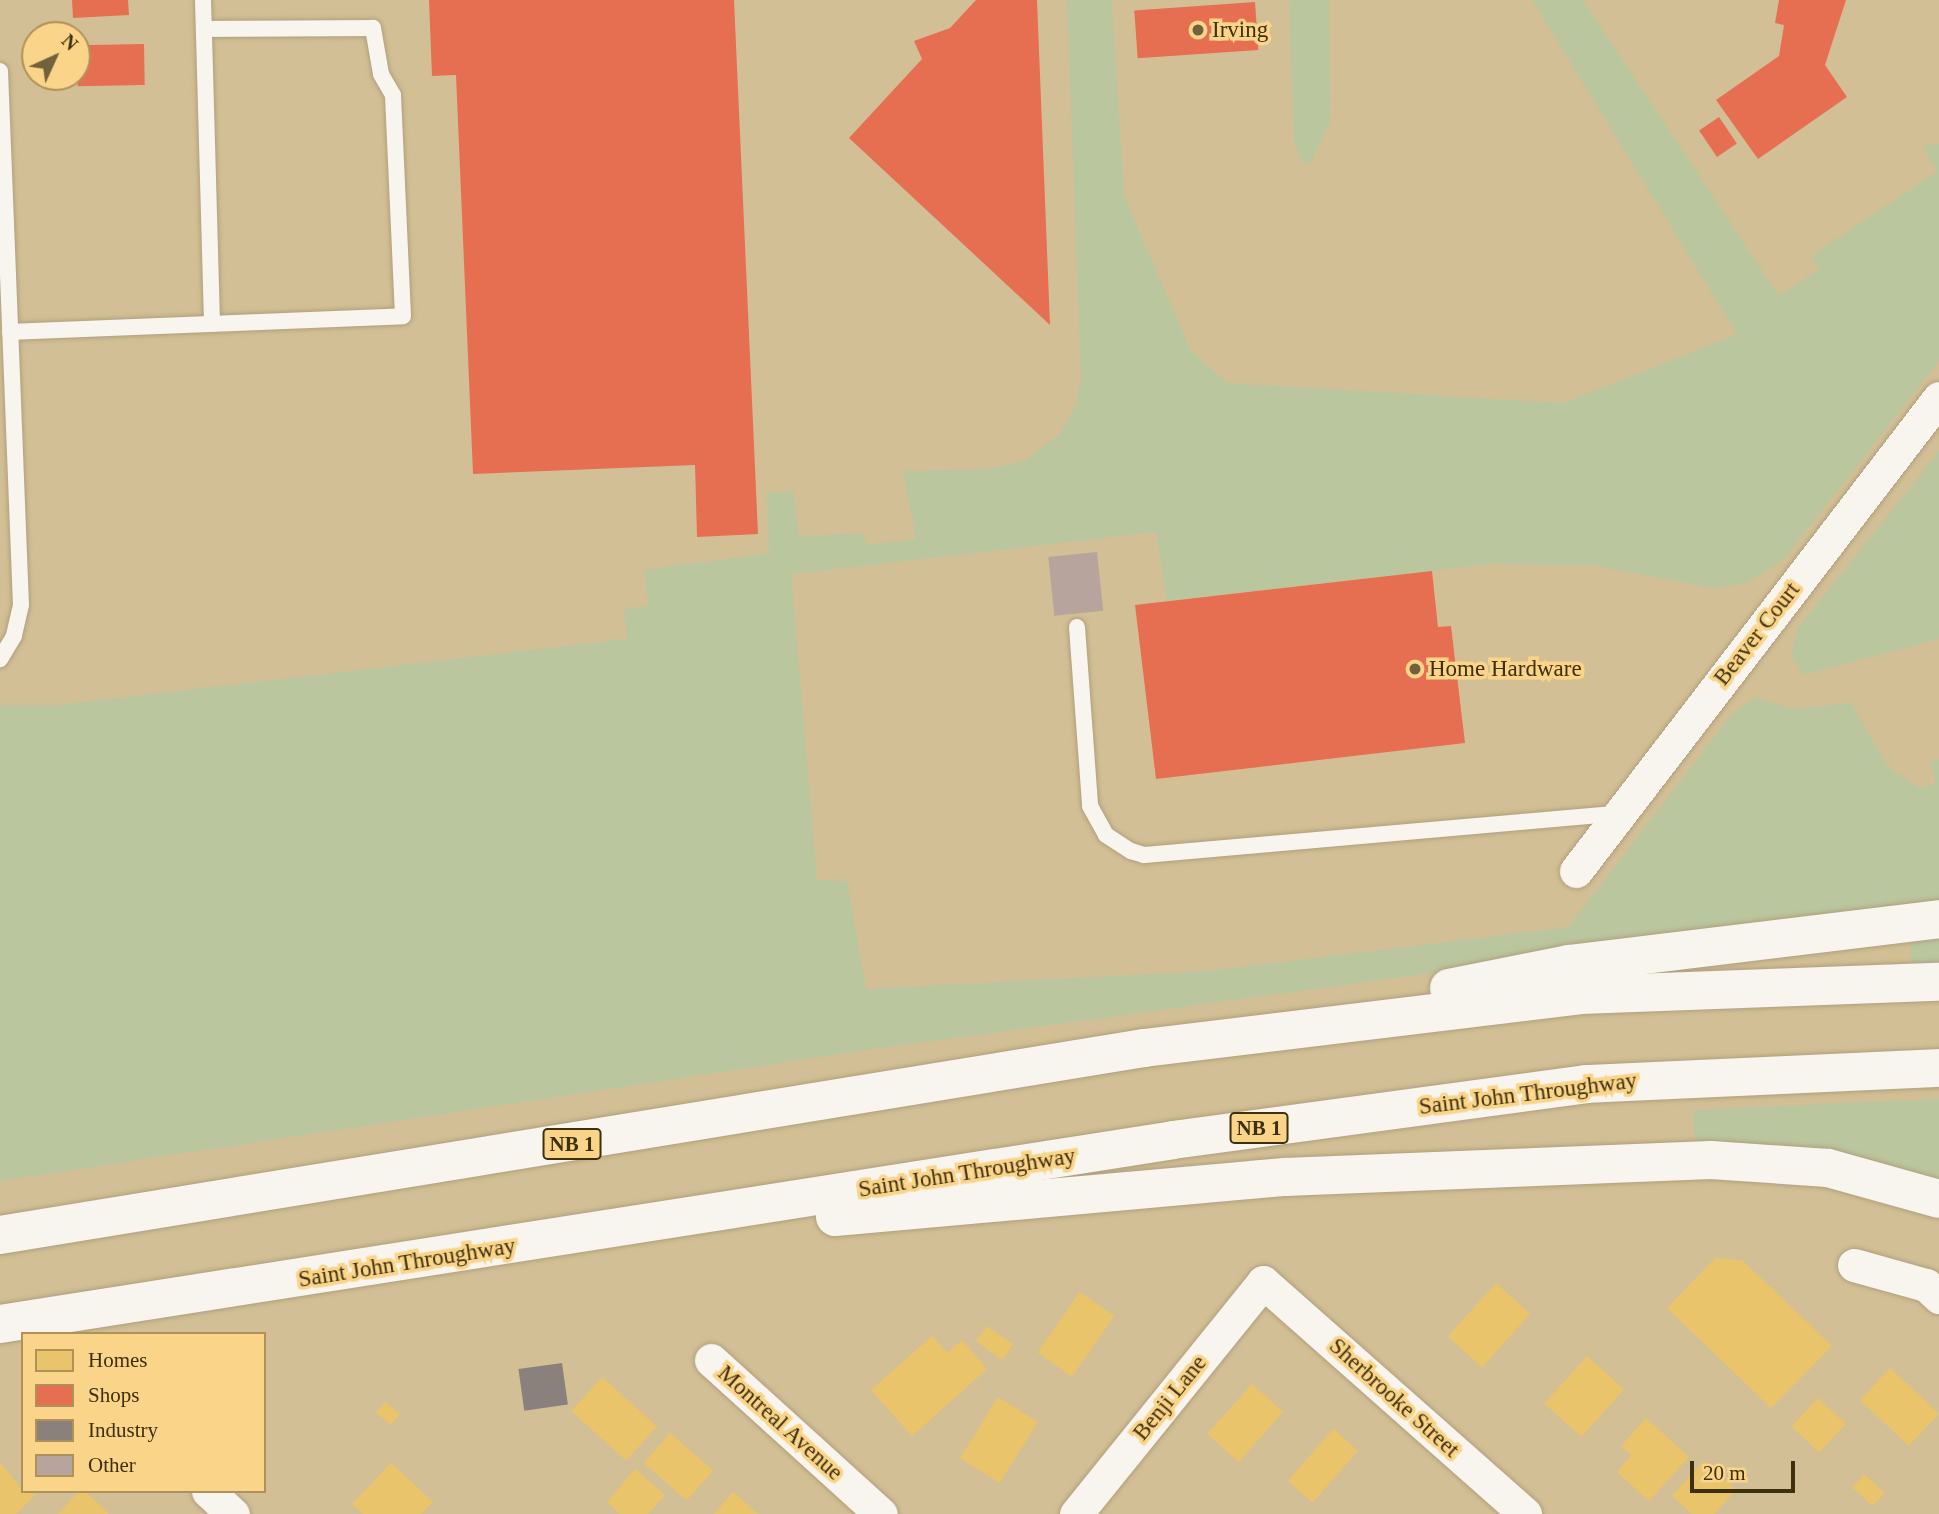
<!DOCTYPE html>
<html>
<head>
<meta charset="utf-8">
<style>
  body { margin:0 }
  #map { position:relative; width:1939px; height:1514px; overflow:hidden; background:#d3bf95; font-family:Georgia,serif }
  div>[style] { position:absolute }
  .green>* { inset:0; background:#bac69d }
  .homes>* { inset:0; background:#e9c46a; transform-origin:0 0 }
  .shops>* { inset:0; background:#e76f51; transform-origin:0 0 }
  .industry>* { inset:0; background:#8a817c; transform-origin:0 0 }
  .building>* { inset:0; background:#b7a49c; transform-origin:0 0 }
  .roads { filter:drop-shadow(0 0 2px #b0a07e) drop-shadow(0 0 2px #b0a07e) }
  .lane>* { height:16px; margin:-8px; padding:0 8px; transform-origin:8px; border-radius:8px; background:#f8f5ef }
  .street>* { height:33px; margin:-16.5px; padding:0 16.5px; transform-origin:16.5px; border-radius:16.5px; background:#f8f5ef }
  .highway>* { height:38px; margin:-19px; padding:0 19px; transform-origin:19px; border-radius:19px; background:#f8f5ef }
  .dots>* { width:19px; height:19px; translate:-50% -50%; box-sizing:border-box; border:4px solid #fad488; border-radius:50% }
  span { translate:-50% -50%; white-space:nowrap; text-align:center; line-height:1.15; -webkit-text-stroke:7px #fad488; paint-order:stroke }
  .shield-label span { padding:2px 5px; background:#fad488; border:2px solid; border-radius:5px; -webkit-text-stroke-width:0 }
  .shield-label { font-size:21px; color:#3e2f0e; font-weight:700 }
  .poi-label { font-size:23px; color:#3e2f0e }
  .left { translate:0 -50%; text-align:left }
  .street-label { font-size:23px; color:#3e2f0e }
  .legend { position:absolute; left:21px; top:1332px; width:245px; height:161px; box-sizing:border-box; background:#fad488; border:2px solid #af9257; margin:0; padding:9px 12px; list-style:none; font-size:21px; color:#3e2f0e }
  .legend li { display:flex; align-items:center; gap:14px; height:35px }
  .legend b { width:35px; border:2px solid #af9257 }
  .north { position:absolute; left:21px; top:21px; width:70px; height:70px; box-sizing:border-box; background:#fad488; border:2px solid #af9257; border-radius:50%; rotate:45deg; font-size:19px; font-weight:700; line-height:28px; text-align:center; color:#3e2f0e }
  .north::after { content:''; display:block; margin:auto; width:24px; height:32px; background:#72613d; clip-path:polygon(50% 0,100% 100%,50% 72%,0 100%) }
  .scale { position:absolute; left:1690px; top:1461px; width:105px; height:32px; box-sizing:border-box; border:4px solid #3e2f0e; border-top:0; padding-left:9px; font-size:21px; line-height:24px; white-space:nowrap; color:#3e2f0e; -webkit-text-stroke:5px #fad488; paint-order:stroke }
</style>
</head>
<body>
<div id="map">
  <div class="green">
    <div style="clip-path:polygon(1067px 0,1112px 0,1124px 196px,1190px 349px,1227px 383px,1563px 403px,1737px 334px,1532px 0,1583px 0,1779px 296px,1819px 269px,1811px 256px,1938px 171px,1922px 146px,1939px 144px,1939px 361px,1783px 560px,1745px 584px,1712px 588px,1591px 565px,1490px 564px,1167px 601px,1156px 532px,791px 574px,817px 880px,847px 881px,866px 989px,1208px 971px,1568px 927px,1733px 712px,1756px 697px,1792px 709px,1851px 703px,1888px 767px,1919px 788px,1936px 783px,1930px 761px,1939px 759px,1939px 904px,867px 1050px,0 1181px,0 705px,57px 705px,627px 639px,624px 609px,648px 606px,645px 570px,769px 553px,767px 493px,793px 490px,799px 536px,862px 533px,867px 545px,916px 539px,903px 471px,989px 469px,1024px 461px,1059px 435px,1076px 404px,1081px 377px)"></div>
    <div style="clip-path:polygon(1289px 0,1329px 0,1330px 122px,1310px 164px,1301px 162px,1294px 142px)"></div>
    <div style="clip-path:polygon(1939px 451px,1939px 639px,1803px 675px,1791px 656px,1797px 629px)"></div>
    <div style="clip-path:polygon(1939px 937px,1939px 967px,1912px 967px,1910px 942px)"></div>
    <div style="clip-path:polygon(1939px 1099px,1939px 1182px,1790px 1146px,1695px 1141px,1693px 1110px)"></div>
  </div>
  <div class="homes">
    <div style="clip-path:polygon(1715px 1258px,1742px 1260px,1832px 1346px,1771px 1408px,1667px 1308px)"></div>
    <div style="left:1496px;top:1283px;width:46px;height:72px;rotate:42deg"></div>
    <div style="left:1080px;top:1292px;width:42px;height:74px;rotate:35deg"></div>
    <div style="left:987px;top:1326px;width:32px;height:19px;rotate:35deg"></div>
    <div style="clip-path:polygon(932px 1336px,947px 1353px,962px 1340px,987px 1369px,912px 1436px,871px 1390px)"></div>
    <div style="left:1587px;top:1356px;width:50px;height:64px;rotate:42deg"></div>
    <div style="left:1890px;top:1368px;width:67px;height:44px;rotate:43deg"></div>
    <div style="left:602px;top:1377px;width:74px;height:46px;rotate:42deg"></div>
    <div style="left:1252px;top:1384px;width:42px;height:67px;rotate:42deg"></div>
    <div style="left:998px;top:1397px;width:47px;height:72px;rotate:32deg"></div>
    <div style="left:1818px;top:1398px;width:38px;height:39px;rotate:43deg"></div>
    <div style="left:385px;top:1402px;width:19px;height:14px;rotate:39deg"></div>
    <div style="clip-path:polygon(1646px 1418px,1689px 1457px,1649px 1501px,1617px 1472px,1631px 1455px,1621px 1446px)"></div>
    <div style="left:1333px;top:1429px;width:33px;height:69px;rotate:41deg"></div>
    <div style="left:670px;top:1433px;width:57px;height:40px;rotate:41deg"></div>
    <div style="clip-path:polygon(1704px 1461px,1736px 1490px,1714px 1514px,1692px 1514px,1672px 1496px)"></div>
    <div style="clip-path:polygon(0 1462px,23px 1491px,35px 1495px,16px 1514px,0 1514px)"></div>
    <div style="clip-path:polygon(391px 1463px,433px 1502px,421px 1514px,363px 1514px,352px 1504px)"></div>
    <div style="clip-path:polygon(635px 1469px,665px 1495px,648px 1514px,620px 1514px,607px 1502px)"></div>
    <div style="left:1864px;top:1474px;width:28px;height:18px;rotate:42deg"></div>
    <div style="clip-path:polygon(79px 1491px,85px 1491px,109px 1514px,58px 1514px)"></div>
    <div style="clip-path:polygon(733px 1492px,758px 1514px,714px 1514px)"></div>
  </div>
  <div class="shops">
    <div style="clip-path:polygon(72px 0,128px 0,129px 15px,73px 18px)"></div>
    <div style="clip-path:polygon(429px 0,734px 0,758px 534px,697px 537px,695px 465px,473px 474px,456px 75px,432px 76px)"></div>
    <div style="clip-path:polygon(976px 0,1037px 0,1050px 325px,849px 138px,922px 59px,914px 41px,950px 28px)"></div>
    <div style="clip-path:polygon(1779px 0,1846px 0,1825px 65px,1847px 97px,1758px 159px,1716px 100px,1779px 56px,1784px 25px,1775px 23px)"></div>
    <div style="left:1255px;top:2px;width:48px;height:121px;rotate:86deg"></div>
    <div style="left:144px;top:44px;width:41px;height:67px;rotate:89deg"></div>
    <div style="left:1719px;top:117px;width:32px;height:24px;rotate:56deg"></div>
    <div style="clip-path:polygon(1432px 571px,1438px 627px,1451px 626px,1465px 743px,1156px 779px,1135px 605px)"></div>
  </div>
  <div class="industry">
    <div style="left:562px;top:1363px;width:42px;height:44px;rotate:82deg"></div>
  </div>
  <div class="building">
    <div style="left:1097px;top:552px;width:59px;height:49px;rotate:84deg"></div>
  </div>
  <div class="roads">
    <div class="lane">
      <div style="left:203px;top:0;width:324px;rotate:88.4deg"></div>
      <div style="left:0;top:71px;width:534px;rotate:87.75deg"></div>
      <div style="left:21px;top:605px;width:32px;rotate:103deg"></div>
      <div style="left:14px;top:636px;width:27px;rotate:121deg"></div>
      <div style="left:10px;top:332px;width:393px;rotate:-2.3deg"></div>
      <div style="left:403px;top:316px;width:221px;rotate:-92.6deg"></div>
      <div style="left:393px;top:95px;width:24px;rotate:-120deg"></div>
      <div style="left:381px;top:74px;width:47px;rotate:-99.9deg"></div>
      <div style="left:373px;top:28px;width:169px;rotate:179.7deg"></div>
      <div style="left:1077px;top:627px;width:179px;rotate:85.8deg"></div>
      <div style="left:1090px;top:806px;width:33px;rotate:61deg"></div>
      <div style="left:1106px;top:835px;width:30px;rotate:33deg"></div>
      <div style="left:1131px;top:851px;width:14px;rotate:17deg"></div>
      <div style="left:1144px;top:855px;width:475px;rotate:-5deg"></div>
    </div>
    <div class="street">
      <div style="left:1576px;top:871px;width:596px;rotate:-52.5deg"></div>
      <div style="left:1854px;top:1265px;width:75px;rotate:15.5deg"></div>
      <div style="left:1926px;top:1285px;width:18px;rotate:43deg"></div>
      <div style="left:711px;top:1360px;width:229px;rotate:42.2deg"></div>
      <div style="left:208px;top:1491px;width:34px;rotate:43deg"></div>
      <div style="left:1076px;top:1514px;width:298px;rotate:-51.1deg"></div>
      <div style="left:1263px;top:1282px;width:350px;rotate:41.5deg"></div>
    </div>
    <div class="highway">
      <div style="left:1449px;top:988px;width:122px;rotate:-11.3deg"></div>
      <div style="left:1569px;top:964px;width:373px;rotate:-6.9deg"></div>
      <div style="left:835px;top:1217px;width:452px;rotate:-5.1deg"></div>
      <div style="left:1285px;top:1177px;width:426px;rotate:-2.3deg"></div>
      <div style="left:1711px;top:1160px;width:117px;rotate:3.9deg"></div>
      <div style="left:1828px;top:1168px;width:115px;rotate:15.6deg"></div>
      <div style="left:0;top:1235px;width:1159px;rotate:-9.28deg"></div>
      <div style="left:1144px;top:1048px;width:438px;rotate:-6.9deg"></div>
      <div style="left:1579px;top:995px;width:360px;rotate:-2.1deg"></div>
      <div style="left:0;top:1324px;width:1187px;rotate:-8.91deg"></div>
      <div style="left:1173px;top:1140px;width:417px;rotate:-7.7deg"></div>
      <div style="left:1586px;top:1084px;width:353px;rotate:-2.6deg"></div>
    </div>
  </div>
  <div class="dots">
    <div style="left:1198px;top:30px;background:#72613d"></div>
    <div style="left:1415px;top:669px;background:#72613d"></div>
  </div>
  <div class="shield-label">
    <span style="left:1259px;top:1128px">NB 1</span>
    <span style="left:572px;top:1144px">NB 1</span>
  </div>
  <div class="poi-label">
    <span class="left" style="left:1212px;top:30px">Irving</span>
    <span class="left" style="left:1429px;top:669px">Home Hardware</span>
  </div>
  <div class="street-label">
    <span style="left:1757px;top:634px;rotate:-52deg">Beaver Court</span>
    <span style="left:1528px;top:1094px;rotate:-7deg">Saint John Throughway</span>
    <span style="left:967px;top:1173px;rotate:-9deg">Saint John Throughway</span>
    <span style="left:407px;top:1263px;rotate:-9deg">Saint John Throughway</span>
    <span style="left:1170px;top:1398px;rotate:-51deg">Benji Lane</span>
    <span style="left:1394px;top:1398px;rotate:42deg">Sherbrooke Street</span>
    <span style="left:780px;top:1423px;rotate:42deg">Montreal Avenue</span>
  </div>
  <ul class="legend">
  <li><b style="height:19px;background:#e9c46a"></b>Homes</li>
  <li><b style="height:19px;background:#e76f51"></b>Shops</li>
  <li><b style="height:19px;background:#8a817c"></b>Industry</li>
  <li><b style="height:19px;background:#b7a49c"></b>Other</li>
  </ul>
  <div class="north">N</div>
  <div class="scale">20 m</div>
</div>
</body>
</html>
